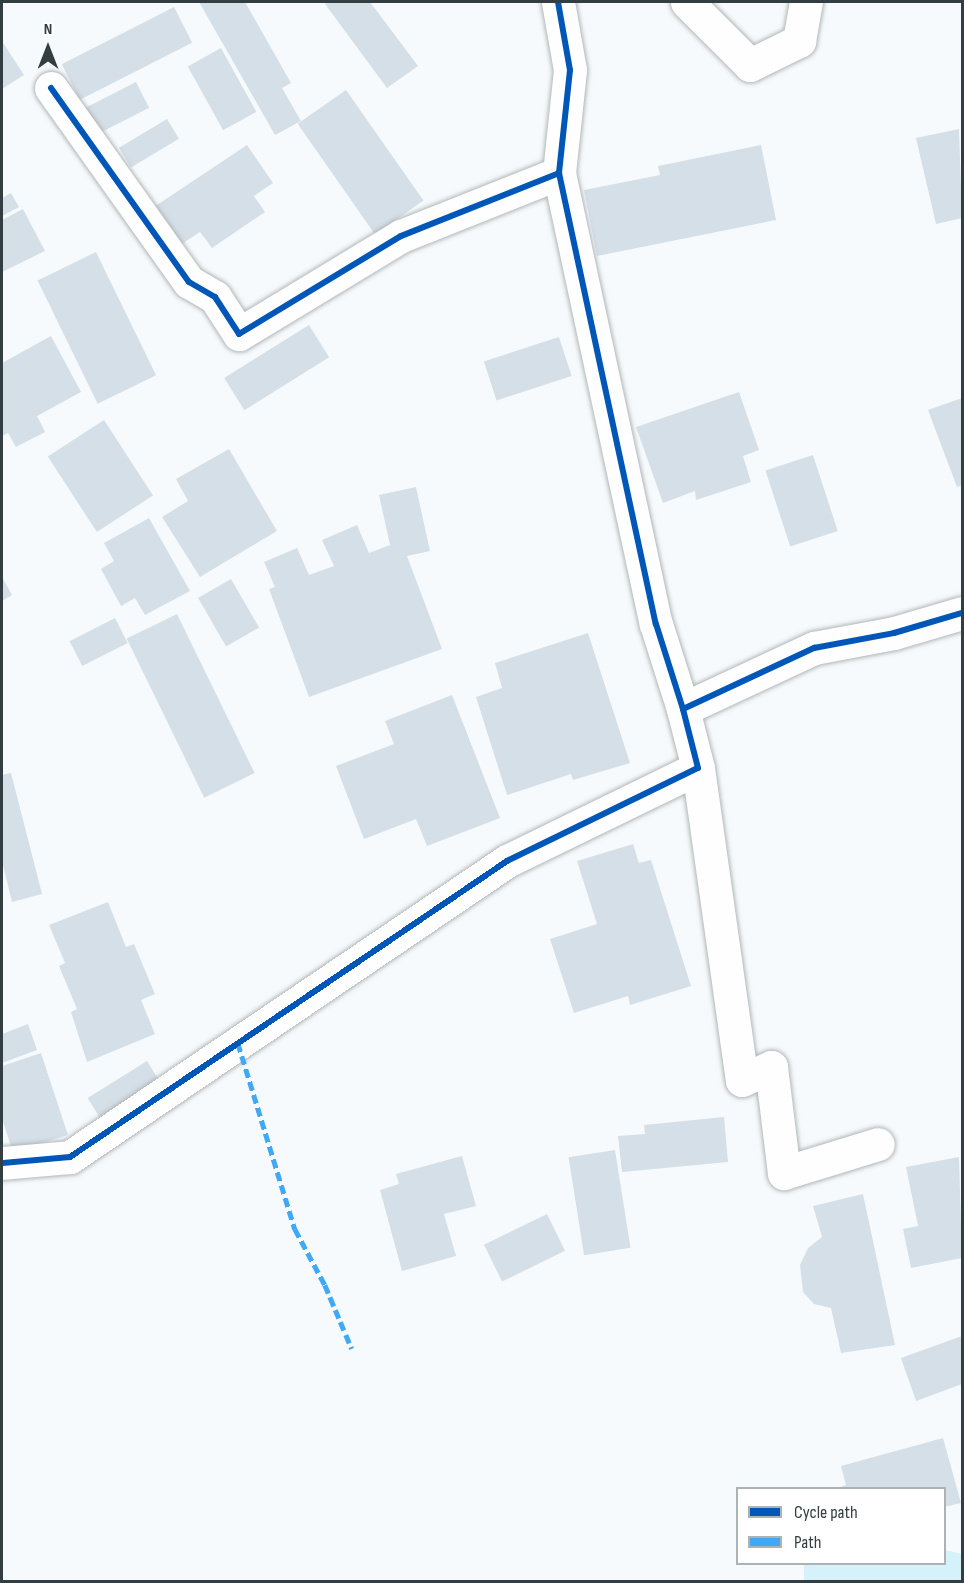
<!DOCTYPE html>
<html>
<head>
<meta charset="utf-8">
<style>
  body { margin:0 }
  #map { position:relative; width:964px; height:1583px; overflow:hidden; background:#f7fafc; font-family:"Sofia Sans Condensed",sans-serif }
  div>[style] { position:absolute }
  .green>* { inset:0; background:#d5f1fa }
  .building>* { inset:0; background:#d5dfe8; transform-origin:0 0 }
  .roads { filter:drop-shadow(0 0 2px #b1b7b9) drop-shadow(0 0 2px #b1b7b9) }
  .minor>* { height:33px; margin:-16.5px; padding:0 16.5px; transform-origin:16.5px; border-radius:16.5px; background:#fefeff }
  .quiet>* { height:4.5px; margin-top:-2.25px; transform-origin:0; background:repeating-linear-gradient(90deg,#3fa9f5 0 9px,transparent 0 13.5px) }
  .cycleway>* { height:6px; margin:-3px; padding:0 3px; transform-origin:3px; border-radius:3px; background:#0057b8 }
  span { translate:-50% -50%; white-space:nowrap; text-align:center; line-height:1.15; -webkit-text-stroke:5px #fff; paint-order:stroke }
  .frame { position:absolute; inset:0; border:3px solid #333e42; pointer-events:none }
  .legend { position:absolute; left:736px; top:1487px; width:210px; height:78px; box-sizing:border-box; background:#fff; border:2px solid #adb2b3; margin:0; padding:8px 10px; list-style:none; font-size:18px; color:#333e42 }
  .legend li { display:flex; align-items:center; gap:12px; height:30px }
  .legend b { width:30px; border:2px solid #adb2b3 }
  .north { position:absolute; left:18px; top:18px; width:60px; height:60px; -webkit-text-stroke:4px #fff; paint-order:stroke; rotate:0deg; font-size:16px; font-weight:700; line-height:24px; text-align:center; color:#333e42 }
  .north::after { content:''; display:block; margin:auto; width:21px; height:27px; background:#333e42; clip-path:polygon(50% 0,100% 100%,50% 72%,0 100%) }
</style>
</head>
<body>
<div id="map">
  <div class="green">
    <div style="clip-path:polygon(945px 1550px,962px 1554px,962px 1581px,804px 1581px,804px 1564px,944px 1564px)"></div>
  </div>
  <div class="building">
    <div style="clip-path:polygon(199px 2px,245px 2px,291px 83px,282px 88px,301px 121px,275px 135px)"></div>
    <div style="clip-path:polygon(328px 2px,370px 2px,418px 66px,387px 88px,325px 4px)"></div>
    <div style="left:174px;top:7px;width:40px;height:126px;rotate:63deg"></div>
    <div style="clip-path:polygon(2px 41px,24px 75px,2px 89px)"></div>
    <div style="left:221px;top:48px;width:73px;height:38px;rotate:61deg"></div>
    <div style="left:136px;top:82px;width:29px;height:65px;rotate:63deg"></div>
    <div style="left:346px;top:90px;width:135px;height:59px;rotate:55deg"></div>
    <div style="left:167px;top:119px;width:23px;height:56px;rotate:59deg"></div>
    <div style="clip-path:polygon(959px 129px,962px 218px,936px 224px,916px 138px)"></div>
    <div style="clip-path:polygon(247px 145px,273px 183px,254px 196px,265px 212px,212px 248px,200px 232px,180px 245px,154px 207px)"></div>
    <div style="clip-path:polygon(761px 145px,776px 220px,597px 256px,584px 190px,660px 175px,658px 166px)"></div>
    <div style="clip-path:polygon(11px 193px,19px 207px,2px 216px,2px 198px)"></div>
    <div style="clip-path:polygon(23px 209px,45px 251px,2px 272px,2px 220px)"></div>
    <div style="left:96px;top:252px;width:137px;height:65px;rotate:64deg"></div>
    <div style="left:309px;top:325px;width:38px;height:100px;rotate:58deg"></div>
    <div style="clip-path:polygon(51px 336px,81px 392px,37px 416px,45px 432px,16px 447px,8px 433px,2px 436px,2px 363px)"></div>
    <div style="left:559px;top:337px;width:41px;height:79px;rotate:72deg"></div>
    <div style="clip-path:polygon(739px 392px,759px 450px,743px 456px,751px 482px,696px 500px,695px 491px,663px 503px,636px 427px)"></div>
    <div style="clip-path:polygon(962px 398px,962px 485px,957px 487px,928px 410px)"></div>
    <div style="left:104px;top:420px;width:90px;height:67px;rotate:57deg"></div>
    <div style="clip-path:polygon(229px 449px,277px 531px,200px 577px,162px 517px,188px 501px,176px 479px)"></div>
    <div style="left:813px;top:455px;width:80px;height:50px;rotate:72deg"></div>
    <div style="clip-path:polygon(416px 487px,430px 551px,407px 556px,442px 649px,309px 697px,269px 589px,275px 587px,264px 562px,297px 548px,309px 575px,334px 566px,322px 540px,357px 525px,369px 553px,390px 545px,379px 495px)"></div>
    <div style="clip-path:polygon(149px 518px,190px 591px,145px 615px,135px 598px,121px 606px,101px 569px,114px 561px,104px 543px)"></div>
    <div style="clip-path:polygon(2px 577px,12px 595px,2px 601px)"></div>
    <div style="left:231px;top:579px;width:56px;height:38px;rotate:60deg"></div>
    <div style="left:177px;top:614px;width:177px;height:56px;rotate:64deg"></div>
    <div style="left:115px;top:618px;width:28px;height:51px;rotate:63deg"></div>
    <div style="clip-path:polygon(588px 633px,630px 763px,573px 780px,571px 774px,507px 795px,476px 697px,502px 688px,495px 663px)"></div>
    <div style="clip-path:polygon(452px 695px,500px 818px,427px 846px,416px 819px,364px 839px,336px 766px,394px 744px,385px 721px)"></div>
    <div style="clip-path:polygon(11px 773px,42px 894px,12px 902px,2px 861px,2px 775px)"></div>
    <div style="clip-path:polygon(633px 844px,639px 863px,651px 860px,691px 986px,630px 1005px,628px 996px,574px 1013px,550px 939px,597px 924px,577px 861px)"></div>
    <div style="clip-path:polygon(108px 902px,126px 947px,134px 944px,155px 994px,141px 1000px,155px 1034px,87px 1062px,71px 1012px,77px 1009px,59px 966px,65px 963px,49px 925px)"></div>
    <div style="clip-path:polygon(28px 1024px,37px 1050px,2px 1063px,2px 1034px)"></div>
    <div style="clip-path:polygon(41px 1053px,68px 1135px,13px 1152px,2px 1119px,2px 1066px)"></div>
    <div style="left:147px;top:1061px;width:32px;height:70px;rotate:58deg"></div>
    <div style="clip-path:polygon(724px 1117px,728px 1162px,622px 1172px,618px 1136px,645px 1134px,644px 1125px)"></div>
    <div style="left:615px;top:1150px;width:99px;height:47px;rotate:81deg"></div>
    <div style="clip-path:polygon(462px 1156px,476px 1206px,444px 1214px,456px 1256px,402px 1271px,380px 1190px,399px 1184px,396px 1174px)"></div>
    <div style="clip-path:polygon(959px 1157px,962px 1258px,911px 1268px,903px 1229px,918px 1226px,906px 1167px)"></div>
    <div style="clip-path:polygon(863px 1194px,895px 1345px,841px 1353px,831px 1308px,814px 1304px,803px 1292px,800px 1265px,808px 1248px,822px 1237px,813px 1206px)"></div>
    <div style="left:547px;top:1214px;width:41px;height:70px;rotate:64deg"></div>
    <div style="clip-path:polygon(962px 1336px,962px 1384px,916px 1401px,901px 1358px)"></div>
    <div style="clip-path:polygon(943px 1438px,961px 1503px,944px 1507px,944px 1488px,838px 1488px,846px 1485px,841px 1466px)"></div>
  </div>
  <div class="roads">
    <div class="minor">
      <div style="left:558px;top:2px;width:69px;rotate:80deg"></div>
      <div style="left:570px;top:70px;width:104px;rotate:96.1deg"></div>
      <div style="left:559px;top:173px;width:461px;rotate:77.9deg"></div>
      <div style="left:656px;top:624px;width:89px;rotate:72.4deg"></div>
      <div style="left:687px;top:2px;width:89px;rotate:45deg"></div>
      <div style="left:750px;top:65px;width:55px;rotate:-26.1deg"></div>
      <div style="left:799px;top:41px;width:40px;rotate:-80deg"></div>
      <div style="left:51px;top:88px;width:238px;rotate:54.6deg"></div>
      <div style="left:189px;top:282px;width:30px;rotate:30deg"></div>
      <div style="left:215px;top:297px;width:44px;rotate:57deg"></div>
      <div style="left:239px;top:334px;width:189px;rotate:-31.2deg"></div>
      <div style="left:401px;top:236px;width:170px;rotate:-21.7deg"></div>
      <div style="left:698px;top:768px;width:315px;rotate:82deg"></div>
      <div style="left:742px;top:1080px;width:32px;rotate:-24deg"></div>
      <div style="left:771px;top:1067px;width:107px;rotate:83deg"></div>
      <div style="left:784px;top:1173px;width:98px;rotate:-17.1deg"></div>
      <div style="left:2px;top:1163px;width:68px;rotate:-5deg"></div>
      <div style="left:70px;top:1157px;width:528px;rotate:-34.11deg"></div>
      <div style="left:507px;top:861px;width:212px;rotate:-26deg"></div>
      <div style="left:698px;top:768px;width:61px;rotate:-104.3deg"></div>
      <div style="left:683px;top:709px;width:145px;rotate:-25deg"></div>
      <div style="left:814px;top:648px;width:81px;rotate:-10.6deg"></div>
      <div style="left:894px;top:633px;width:71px;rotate:-16.4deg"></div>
    </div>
  </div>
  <div class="quiet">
    <div style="left:238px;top:1043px;width:195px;rotate:73deg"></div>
    <div style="left:295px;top:1229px;width:64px;rotate:61.8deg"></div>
    <div style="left:325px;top:1285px;width:69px;rotate:67.1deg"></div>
  </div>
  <div class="cycleway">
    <div style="left:558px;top:2px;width:69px;rotate:80deg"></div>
    <div style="left:570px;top:70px;width:104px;rotate:96.1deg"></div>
    <div style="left:559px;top:173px;width:461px;rotate:77.9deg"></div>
    <div style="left:656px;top:624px;width:89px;rotate:72.4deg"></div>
    <div style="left:51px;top:88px;width:238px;rotate:54.6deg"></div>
    <div style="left:189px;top:282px;width:30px;rotate:30deg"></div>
    <div style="left:215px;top:297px;width:44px;rotate:57deg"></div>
    <div style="left:239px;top:334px;width:189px;rotate:-31.2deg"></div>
    <div style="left:401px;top:236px;width:170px;rotate:-21.7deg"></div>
    <div style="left:2px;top:1163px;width:68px;rotate:-5deg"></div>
    <div style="left:70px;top:1157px;width:528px;rotate:-34.11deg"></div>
    <div style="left:507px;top:861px;width:212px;rotate:-26deg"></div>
    <div style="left:698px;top:768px;width:61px;rotate:-104.3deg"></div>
    <div style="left:683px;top:709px;width:145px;rotate:-25deg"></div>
    <div style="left:814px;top:648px;width:81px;rotate:-10.6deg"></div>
    <div style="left:894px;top:633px;width:71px;rotate:-16.4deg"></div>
  </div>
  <div class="frame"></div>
  <ul class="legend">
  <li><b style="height:8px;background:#0057b8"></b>Cycle path</li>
  <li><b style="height:8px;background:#3fa9f5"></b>Path</li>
  </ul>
  <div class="north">N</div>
</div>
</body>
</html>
